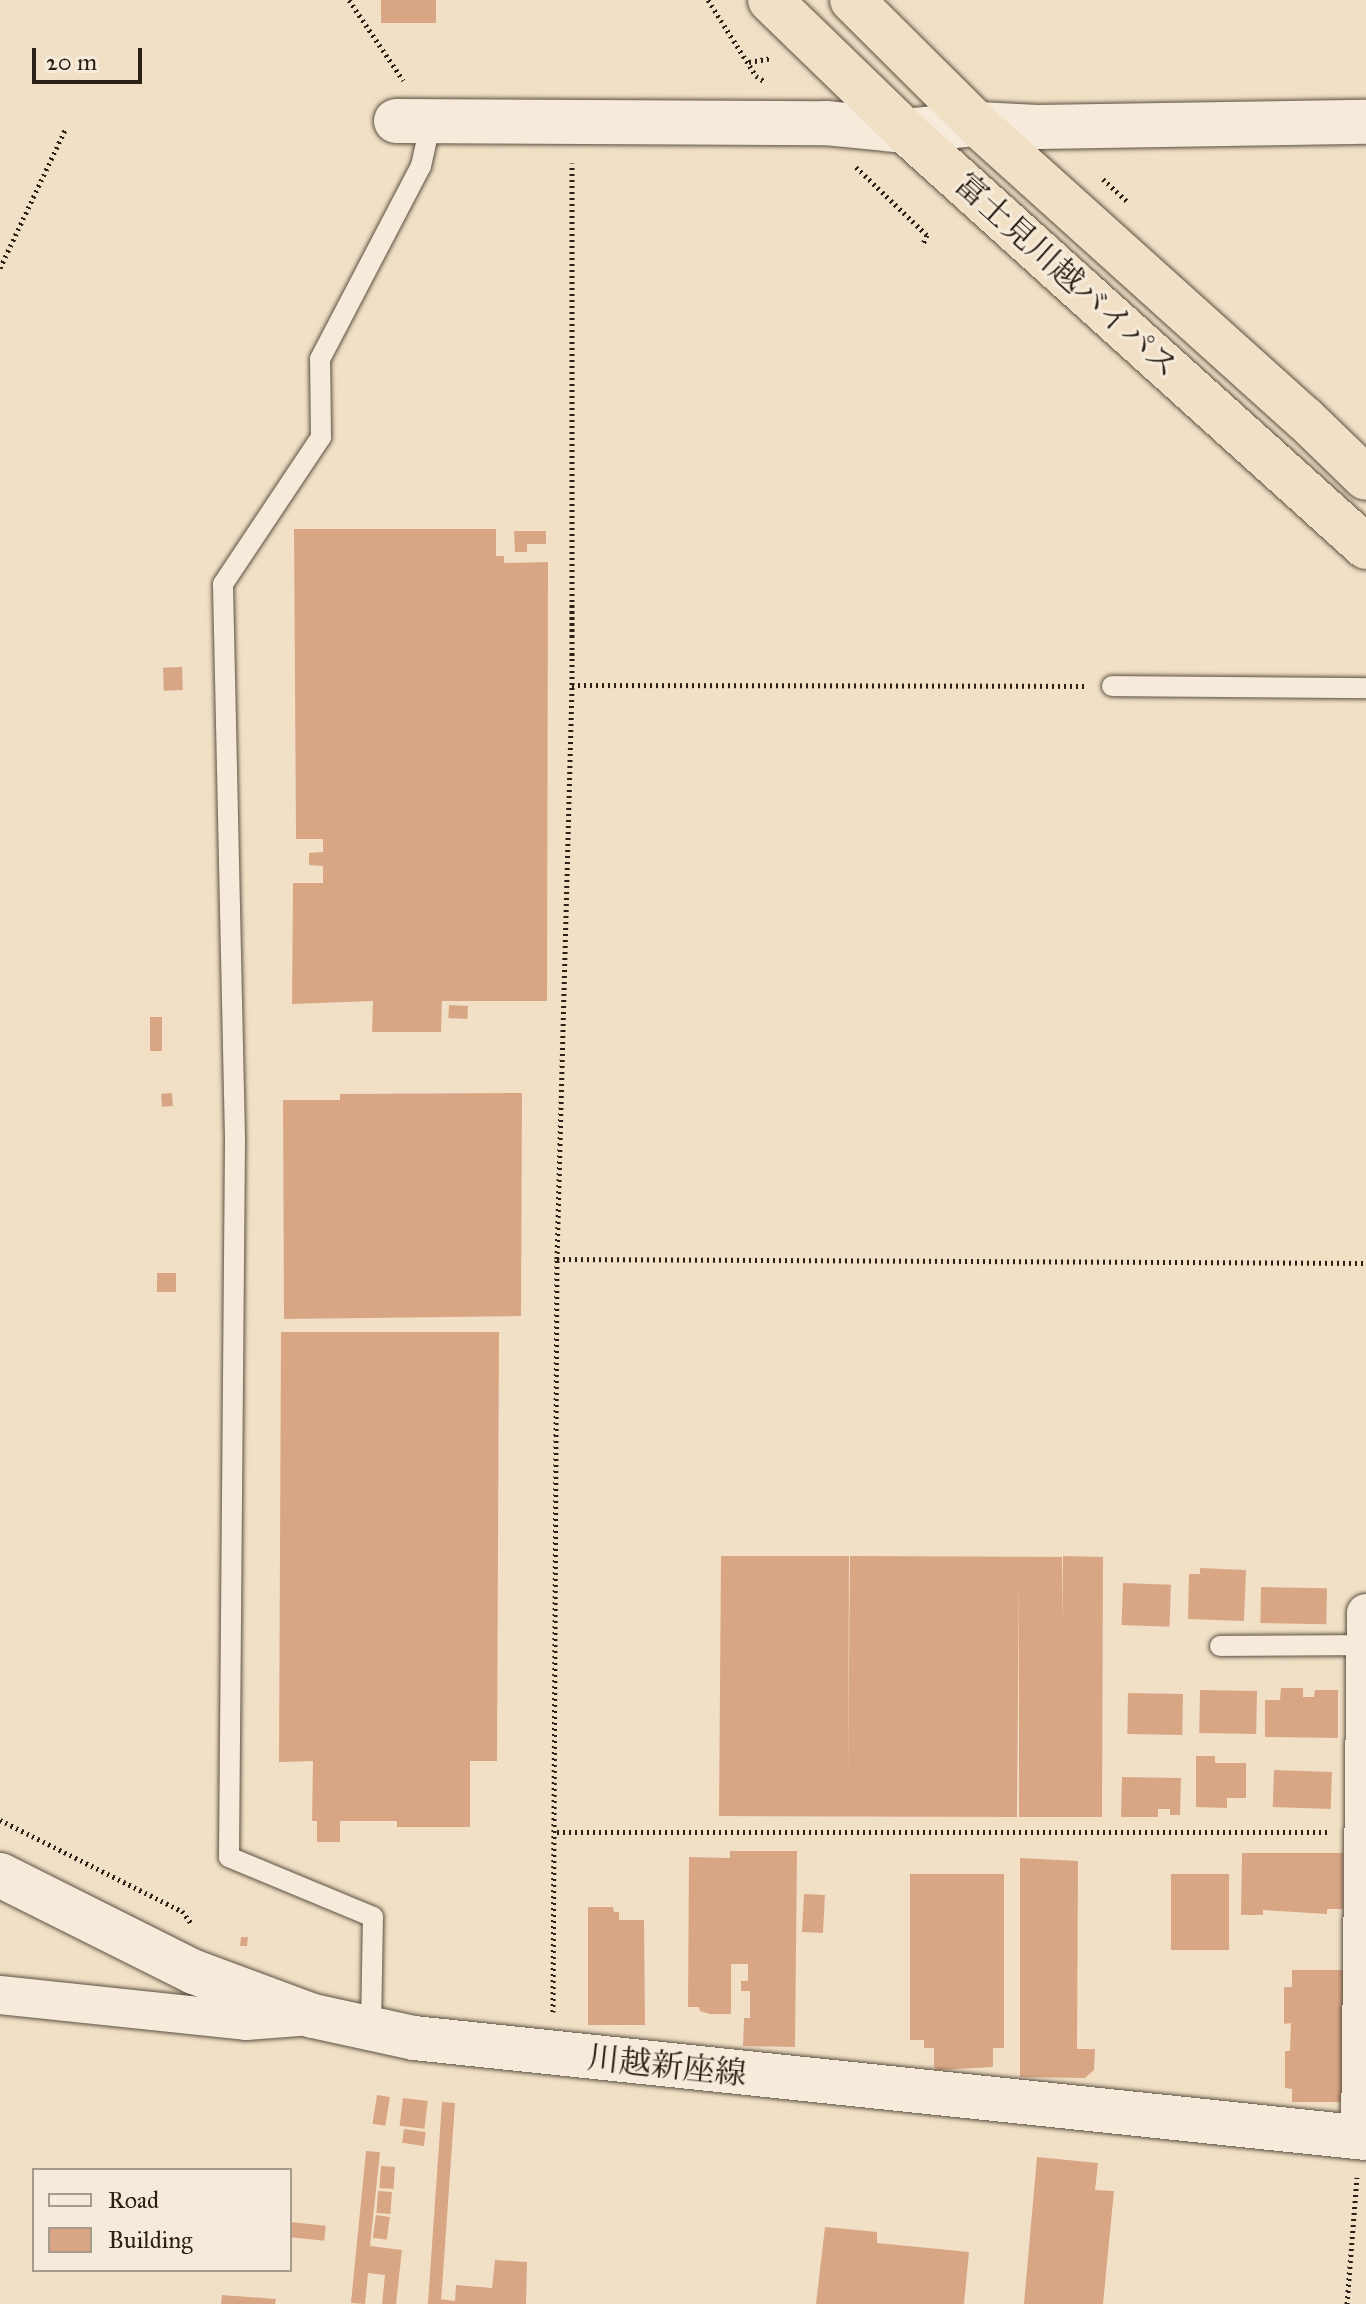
<!DOCTYPE html>
<html>
<head>
<meta charset="utf-8">
<style>
  body { margin:0 }
  #map { position:relative; width:1366px; height:2304px; overflow:hidden; background:#f1e0c6; font-family:"IM FELL Great Primer","Noto Serif JP",serif }
  div>[style] { position:absolute }
  .building>* { inset:0; background:#d9a685; transform-origin:0 0 }
  .path>* { height:5px; margin-top:-2.5px; transform-origin:0; background:repeating-linear-gradient(90deg,#2b2015 0 2px,transparent 0 6px) }
  .roads { filter:drop-shadow(0 0 2px #5c5041) drop-shadow(0 0 2px #5c5041) }
  .service>* { height:20px; margin:-10px; padding:0 10px; transform-origin:10px; border-radius:10px; background:#f6ebda }
  .minor>* { height:38px; margin:-19px; padding:0 19px; transform-origin:19px; border-radius:19px; background:#f6ebda }
  .tertiary>* { height:44px; margin:-22px; padding:0 22px; transform-origin:22px; border-radius:22px; background:#f6ebda }
  .secondary>* { height:44px; margin:-22px; padding:0 22px; transform-origin:22px; border-radius:22px; background:#f6ebda }
  .trunk>* { height:44px; margin:-22px; padding:0 22px; transform-origin:22px; border-radius:22px; background:#f1e0c6 }
  span { translate:-50% -50%; white-space:nowrap; text-align:center; line-height:1.15; -webkit-text-stroke:6px #f6ebda; paint-order:stroke }
  .street-label { font-size:32px; color:#2b2015 }
  .legend { position:absolute; left:32px; top:2168px; width:260px; height:104px; box-sizing:border-box; background:#f6ebda; border:2px solid #a59a8b; margin:0; padding:10px 14px; list-style:none; font-size:24px; color:#2b2015 }
  .legend li { display:flex; align-items:center; gap:16px; height:40px }
  .legend b { width:40px; border:2px solid #a59a8b }
  .scale { position:absolute; left:32px; top:48px; width:110px; height:36px; box-sizing:border-box; border:4px solid #2b2015; border-top:0; padding-left:10px; font-size:24px; line-height:28px; white-space:nowrap; color:#2b2015; -webkit-text-stroke:6px #f6ebda; paint-order:stroke }
</style>
</head>
<body>
<div id="map">
  <div class="building">
    <div style="left:381px;top:0;width:55px;height:23px"></div>
    <div style="clip-path:polygon(294px 529px,496px 529px,496px 556px,504px 556px,504px 563px,548px 562px,547px 1001px,442px 1001px,441px 1032px,372px 1032px,373px 1001px,292px 1004px,293px 883px,323px 883px,323px 866px,309px 865px,309px 853px,323px 852px,323px 839px,296px 839px)"></div>
    <div style="clip-path:polygon(514px 531px,546px 531px,546px 544px,527px 544px,527px 552px,515px 552px)"></div>
    <div style="left:182px;top:667px;width:23px;height:19px;rotate:88deg"></div>
    <div style="left:449px;top:1005px;width:19px;height:13px;rotate:3deg"></div>
    <div style="left:150px;top:1017px;width:12px;height:34px"></div>
    <div style="left:172px;top:1093px;width:13px;height:11px;rotate:86deg"></div>
    <div style="clip-path:polygon(522px 1093px,521px 1316px,284px 1319px,283px 1100px,340px 1100px,340px 1094px)"></div>
    <div style="left:157px;top:1273px;width:19px;height:19px"></div>
    <div style="clip-path:polygon(281px 1332px,499px 1332px,497px 1761px,470px 1761px,470px 1827px,397px 1827px,397px 1821px,340px 1821px,340px 1842px,317px 1842px,317px 1821px,312px 1821px,313px 1761px,279px 1762px)"></div>
    <div style="clip-path:polygon(721px 1556px,849px 1556px,848px 1780px,850px 1556px,1062px 1557px,1063px 1624px,1063px 1556px,1103px 1557px,1102px 1817px,1019px 1817px,1019px 1578px,1017px 1817px,719px 1816px)"></div>
    <div style="clip-path:polygon(1200px 1568px,1246px 1570px,1244px 1621px,1188px 1619px,1189px 1574px,1200px 1574px)"></div>
    <div style="left:1123px;top:1583px;width:48px;height:42px;rotate:2deg"></div>
    <div style="left:1261px;top:1587px;width:66px;height:36px;rotate:1deg"></div>
    <div style="clip-path:polygon(1281px 1688px,1303px 1688px,1303px 1697px,1314px 1697px,1315px 1690px,1338px 1690px,1338px 1738px,1265px 1737px,1265px 1700px,1280px 1700px)"></div>
    <div style="left:1200px;top:1690px;width:57px;height:43px;rotate:1deg"></div>
    <div style="left:1128px;top:1693px;width:55px;height:41px;rotate:1deg"></div>
    <div style="clip-path:polygon(1196px 1756px,1215px 1756px,1215px 1763px,1246px 1763px,1246px 1798px,1227px 1798px,1227px 1808px,1196px 1807px)"></div>
    <div style="left:1274px;top:1770px;width:58px;height:37px;rotate:2deg"></div>
    <div style="clip-path:polygon(1122px 1777px,1181px 1778px,1180px 1815px,1170px 1815px,1170px 1809px,1158px 1809px,1158px 1817px,1121px 1817px)"></div>
    <div style="clip-path:polygon(730px 1851px,797px 1851px,795px 2047px,743px 2046px,744px 2018px,750px 2018px,750px 1991px,741px 1991px,741px 1981px,748px 1981px,748px 1964px,731px 1964px,731px 2014px,710px 2014px,700px 2011px,699px 2007px,688px 2007px,689px 1857px,730px 1858px)"></div>
    <div style="clip-path:polygon(1242px 1853px,1343px 1853px,1343px 1909px,1327px 1909px,1327px 1914px,1263px 1910px,1263px 1915px,1241px 1915px)"></div>
    <div style="clip-path:polygon(1020px 1858px,1078px 1861px,1077px 2049px,1095px 2049px,1094px 2070px,1085px 2078px,1020px 2077px)"></div>
    <div style="clip-path:polygon(910px 1874px,1004px 1874px,1004px 2048px,993px 2048px,993px 2067px,938px 2070px,934px 2067px,934px 2048px,924px 2048px,924px 2040px,910px 2040px)"></div>
    <div style="left:1229px;top:1874px;width:76px;height:58px;rotate:90deg"></div>
    <div style="left:804px;top:1894px;width:21px;height:38px;rotate:3deg"></div>
    <div style="clip-path:polygon(588px 1907px,613px 1907px,614px 1912px,619px 1912px,619px 1920px,644px 1920px,645px 2025px,588px 2025px)"></div>
    <div style="clip-path:polygon(241px 1937px,248px 1937px,247px 1946px,240px 1946px)"></div>
    <div style="clip-path:polygon(1292px 1970px,1343px 1970px,1342px 2102px,1292px 2102px,1292px 2089px,1285px 2088px,1285px 2051px,1290px 2051px,1291px 2023px,1284px 2024px,1284px 1987px,1292px 1987px)"></div>
    <div style="left:377px;top:2095px;width:13px;height:29px;rotate:9deg"></div>
    <div style="left:403px;top:2098px;width:25px;height:28px;rotate:7deg"></div>
    <div style="left:442px;top:2102px;width:13px;height:203px;rotate:4deg"></div>
    <div style="left:404px;top:2129px;width:22px;height:14px;rotate:8deg"></div>
    <div style="clip-path:polygon(366px 2151px,380px 2152px,370px 2246px,402px 2250px,396px 2304px,382px 2304px,385px 2275px,368px 2273px,365px 2304px,351px 2303px)"></div>
    <div style="clip-path:polygon(1037px 2157px,1098px 2163px,1095px 2190px,1114px 2191px,1103px 2304px,1024px 2304px)"></div>
    <div style="left:381px;top:2166px;width:14px;height:22px;rotate:4deg"></div>
    <div style="left:378px;top:2191px;width:14px;height:22px;rotate:4deg"></div>
    <div style="left:376px;top:2215px;width:14px;height:23px;rotate:8deg"></div>
    <div style="left:290px;top:2222px;width:36px;height:15px;rotate:6deg"></div>
    <div style="clip-path:polygon(825px 2227px,877px 2232px,877px 2243px,969px 2252px,964px 2304px,816px 2304px)"></div>
    <div style="clip-path:polygon(495px 2260px,527px 2262px,526px 2304px,438px 2304px,439px 2299px,455px 2301px,456px 2285px,492px 2288px)"></div>
    <div style="clip-path:polygon(222px 2295px,276px 2299px,275px 2304px,221px 2304px)"></div>
  </div>
  <div class="path">
    <div style="left:349px;top:0;width:97px;rotate:56deg"></div>
    <div style="left:708px;top:0;width:90px;rotate:57.7deg"></div>
    <div style="left:756px;top:76px;width:9px;rotate:32deg"></div>
    <div style="left:749px;top:62px;width:22px;rotate:-10deg"></div>
    <div style="left:856px;top:167px;width:98px;rotate:43.8deg"></div>
    <div style="left:927px;top:235px;width:12px;rotate:114deg"></div>
    <div style="left:1103px;top:179px;width:34px;rotate:43deg"></div>
    <div style="left:0;top:268px;width:155px;rotate:-64.8deg"></div>
    <div style="left:572px;top:685px;width:515px;rotate:0.11deg"></div>
    <div style="left:557px;top:1259px;width:809px;rotate:0.28deg"></div>
    <div style="left:0;top:1820px;width:203px;rotate:26.6deg"></div>
    <div style="left:182px;top:1911px;width:15px;rotate:53deg"></div>
    <div style="left:557px;top:1832px;width:772px"></div>
    <div style="left:553px;top:2012px;width:753px;rotate:-89.7deg"></div>
    <div style="left:557px;top:1259px;width:574px;rotate:-88.5deg"></div>
    <div style="left:572px;top:685px;width:522px;rotate:-90deg"></div>
    <div style="left:1347px;top:2304px;width:127px;rotate:-85.5deg"></div>
  </div>
  <div class="roads">
    <div class="service">
      <div style="left:1112px;top:686px;width:254px;rotate:0.5deg"></div>
      <div style="left:1220px;top:1646px;width:146px;rotate:-0.4deg"></div>
      <div style="left:371px;top:2029px;width:112px;rotate:-89deg"></div>
      <div style="left:373px;top:1917px;width:156px;rotate:-157.4deg"></div>
      <div style="left:229px;top:1857px;width:718px;rotate:-89.52deg"></div>
      <div style="left:235px;top:1139px;width:555px;rotate:-91.24deg"></div>
      <div style="left:223px;top:584px;width:177px;rotate:-56.3deg"></div>
      <div style="left:321px;top:437px;width:78px;rotate:-90.7deg"></div>
      <div style="left:320px;top:359px;width:218px;rotate:-62.4deg"></div>
      <div style="left:421px;top:166px;width:46px;rotate:-77.5deg"></div>
    </div>
    <div class="minor">
      <div style="left:0;top:1995px;width:247px;rotate:6deg"></div>
      <div style="left:246px;top:2021px;width:66px;rotate:-4.3deg"></div>
      <div style="left:1360px;top:2138px;width:525px;rotate:-89.35deg"></div>
    </div>
    <div class="tertiary">
      <div style="left:396px;top:121px;width:430px;rotate:0.3deg"></div>
      <div style="left:826px;top:123px;width:79px;rotate:5.8deg"></div>
      <div style="left:905px;top:131px;width:72px;rotate:-5.6deg"></div>
      <div style="left:977px;top:124px;width:61px;rotate:2.8deg"></div>
      <div style="left:1038px;top:127px;width:328px;rotate:-0.9deg"></div>
    </div>
    <div class="secondary">
      <div style="left:0;top:1875px;width:217px;rotate:26.6deg"></div>
      <div style="left:194px;top:1972px;width:127px;rotate:20.3deg"></div>
      <div style="left:313px;top:2016px;width:103px;rotate:12.3deg"></div>
      <div style="left:414px;top:2038px;width:957px;rotate:6deg"></div>
    </div>
    <div class="trunk">
      <div style="left:770px;top:0;width:188px;rotate:44.1deg"></div>
      <div style="left:905px;top:131px;width:621px;rotate:42.06deg"></div>
      <div style="left:852px;top:0;width:176px;rotate:44.8deg"></div>
      <div style="left:977px;top:124px;width:440px;rotate:42deg"></div>
      <div style="left:1304px;top:418px;width:86px;rotate:44.1deg"></div>
    </div>
  </div>
  <div class="street-label">
    <span style="left:1066px;top:276px;rotate:42deg">富士見川越バイパス</span>
    <span style="left:667px;top:2067px;rotate:6deg">川越新座線</span>
  </div>
  <ul class="legend">
  <li><b style="height:10px;background:#f6ebda"></b>Road</li>
  <li><b style="height:22px;background:#d9a685"></b>Building</li>
  </ul>
  <div class="scale">20 m</div>
</div>
</body>
</html>
